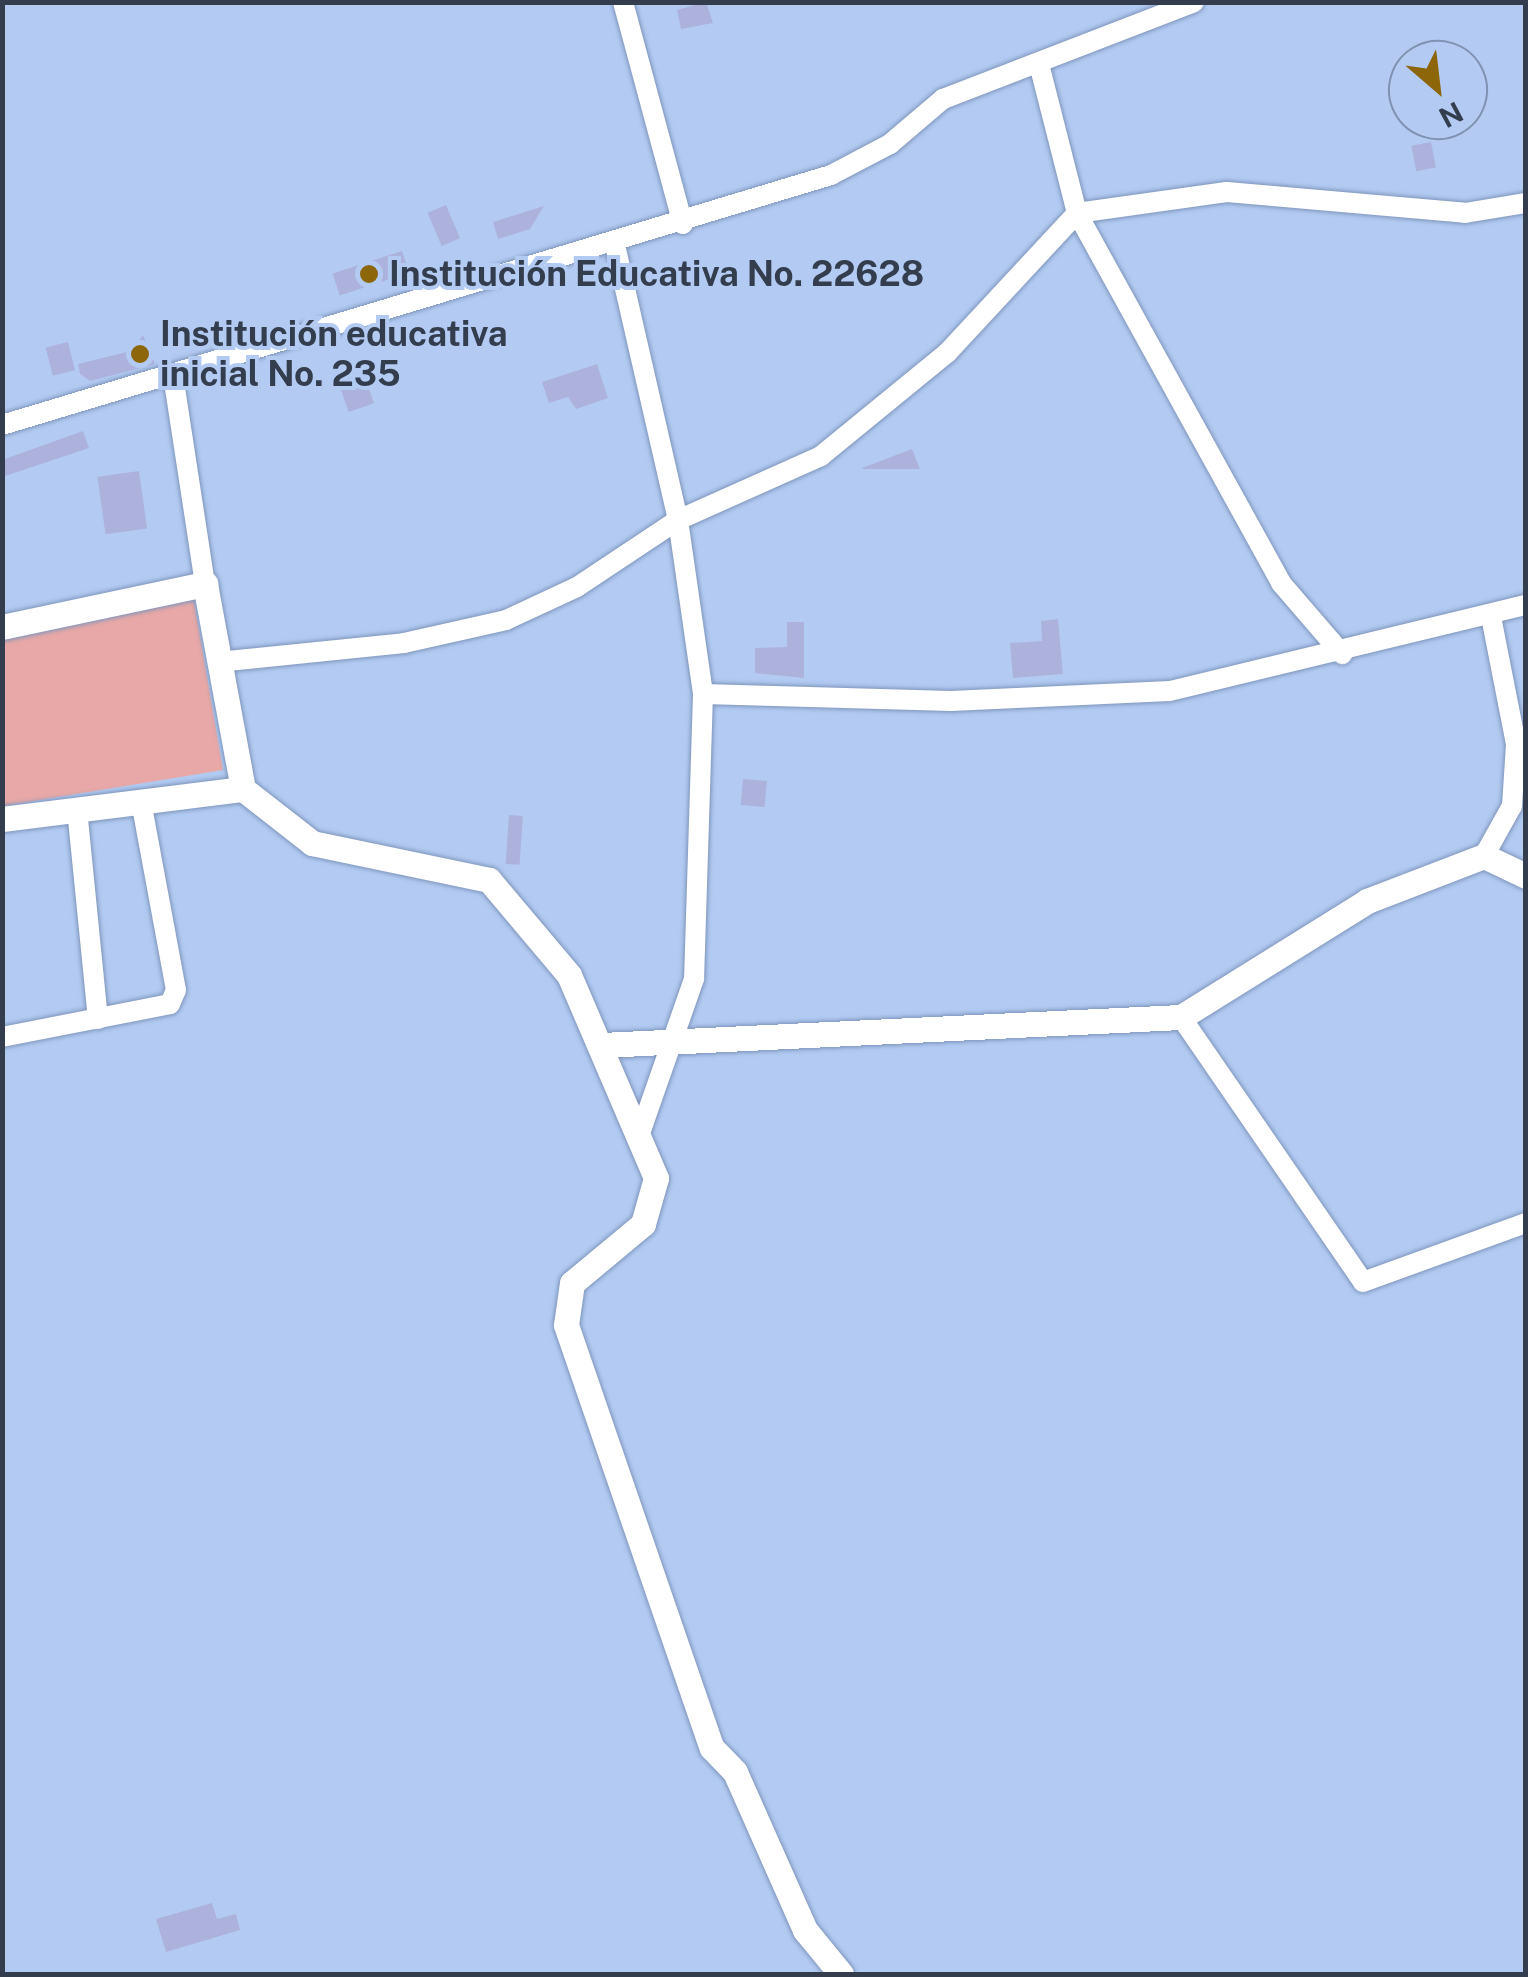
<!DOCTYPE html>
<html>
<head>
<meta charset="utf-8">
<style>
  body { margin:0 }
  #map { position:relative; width:1528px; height:1977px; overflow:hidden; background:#b3cbf3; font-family:"Public Sans",sans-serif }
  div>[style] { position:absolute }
  .green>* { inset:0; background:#e8a8a7 }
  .building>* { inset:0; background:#adb2dd; transform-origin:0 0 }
  .roads { filter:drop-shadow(0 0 2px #7f95bb) drop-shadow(0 0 2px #7f95bb) }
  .minor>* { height:20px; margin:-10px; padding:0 10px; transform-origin:10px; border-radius:10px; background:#fff }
  .tertiary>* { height:25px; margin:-12.5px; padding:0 12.5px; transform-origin:12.5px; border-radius:12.5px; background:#fff }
  .dots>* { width:28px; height:28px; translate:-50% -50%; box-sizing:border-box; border:5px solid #b3cbf3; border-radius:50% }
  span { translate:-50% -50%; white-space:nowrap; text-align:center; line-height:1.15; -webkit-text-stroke:8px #b3cbf3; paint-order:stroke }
  .poi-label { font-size:35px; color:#343d4e; font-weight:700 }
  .left { translate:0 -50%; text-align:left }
  .frame { position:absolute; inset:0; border:5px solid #343d4e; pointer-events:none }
  .north { position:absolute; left:1388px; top:40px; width:100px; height:100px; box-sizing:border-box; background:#b3cbf3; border:2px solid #8092b1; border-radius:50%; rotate:152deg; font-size:28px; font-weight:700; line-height:40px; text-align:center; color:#343d4e }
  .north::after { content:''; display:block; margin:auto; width:35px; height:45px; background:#8e660a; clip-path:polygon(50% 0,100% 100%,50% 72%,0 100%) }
</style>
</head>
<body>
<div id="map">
  <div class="green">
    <div style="clip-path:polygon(194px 600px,223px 770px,3px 806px,3px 638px)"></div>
  </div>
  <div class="building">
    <div style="clip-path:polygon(706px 2px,713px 23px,681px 29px,677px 10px)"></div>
    <div style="left:1431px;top:142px;width:26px;height:20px;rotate:79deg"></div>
    <div style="left:446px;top:205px;width:36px;height:20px;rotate:67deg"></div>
    <div style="clip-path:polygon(544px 206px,530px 229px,498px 239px,493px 222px)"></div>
    <div style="left:402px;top:251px;width:23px;height:73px;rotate:72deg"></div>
    <div style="clip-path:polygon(143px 335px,155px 364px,90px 381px,80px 374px,78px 364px,131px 351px)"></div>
    <div style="left:68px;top:342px;width:29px;height:23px;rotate:76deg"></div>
    <div style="clip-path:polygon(597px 364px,608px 398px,576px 409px,568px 397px,549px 403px,542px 382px)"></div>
    <div style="left:363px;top:371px;width:34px;height:27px;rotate:71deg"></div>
    <div style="clip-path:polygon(83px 431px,89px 448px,2px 477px,2px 460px)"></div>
    <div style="clip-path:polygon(912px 449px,920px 469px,863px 469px,862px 468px)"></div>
    <div style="left:139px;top:471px;width:58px;height:42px;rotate:82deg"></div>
    <div style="clip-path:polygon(1058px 619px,1063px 674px,1013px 678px,1010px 643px,1042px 641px,1041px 621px)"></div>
    <div style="clip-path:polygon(787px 622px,804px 622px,804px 678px,755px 673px,755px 648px,787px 647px)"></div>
    <div style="left:743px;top:779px;width:24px;height:26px;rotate:5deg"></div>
    <div style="left:509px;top:815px;width:14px;height:49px;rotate:4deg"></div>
    <div style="clip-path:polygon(212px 1903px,217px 1919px,236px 1914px,240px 1930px,166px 1952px,156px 1919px)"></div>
  </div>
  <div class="roads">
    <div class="minor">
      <div style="left:623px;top:2px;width:230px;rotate:74.9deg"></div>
      <div style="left:1039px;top:64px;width:154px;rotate:75.7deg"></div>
      <div style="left:1077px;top:213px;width:423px;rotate:61.1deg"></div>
      <div style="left:1281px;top:583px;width:94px;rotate:49.3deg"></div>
      <div style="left:615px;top:245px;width:282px;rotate:77.1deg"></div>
      <div style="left:678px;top:520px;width:176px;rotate:81.8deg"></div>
      <div style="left:703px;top:694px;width:285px;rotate:91.8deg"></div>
      <div style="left:694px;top:979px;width:163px;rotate:109.3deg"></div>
      <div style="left:173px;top:375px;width:211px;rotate:81.3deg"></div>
      <div style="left:2px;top:425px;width:866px;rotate:-16.78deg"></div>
      <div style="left:831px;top:175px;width:67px;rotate:-27.7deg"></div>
      <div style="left:890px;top:144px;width:70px;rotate:-40.3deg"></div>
      <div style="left:943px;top:99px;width:269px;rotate:-21.1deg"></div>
      <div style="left:218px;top:662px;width:187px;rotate:-5.8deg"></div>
      <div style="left:404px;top:643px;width:105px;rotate:-12.7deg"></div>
      <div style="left:506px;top:620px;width:78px;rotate:-24.9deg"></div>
      <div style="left:577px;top:587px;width:121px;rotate:-33.6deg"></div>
      <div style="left:678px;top:520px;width:157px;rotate:-24.1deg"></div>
      <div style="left:821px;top:456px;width:163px;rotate:-39.3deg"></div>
      <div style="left:947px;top:353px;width:191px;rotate:-47.1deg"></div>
      <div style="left:1077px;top:213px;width:151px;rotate:-8deg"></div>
      <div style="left:1227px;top:192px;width:239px;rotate:5deg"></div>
      <div style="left:1465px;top:213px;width:62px;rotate:-9.3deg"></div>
      <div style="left:703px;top:694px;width:248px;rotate:1.6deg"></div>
      <div style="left:951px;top:701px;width:219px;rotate:-2.6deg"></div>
      <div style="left:1170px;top:691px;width:366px;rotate:-13.6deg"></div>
      <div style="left:77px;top:809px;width:211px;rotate:84.3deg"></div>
      <div style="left:1484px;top:856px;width:57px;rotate:-60.8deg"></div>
      <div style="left:1512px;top:806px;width:62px;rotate:-86.3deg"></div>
      <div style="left:1516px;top:744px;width:129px;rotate:-101.1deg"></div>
      <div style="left:1181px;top:1017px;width:321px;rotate:55.5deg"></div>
      <div style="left:1363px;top:1282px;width:173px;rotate:-19.9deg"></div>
      <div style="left:2px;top:1037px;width:171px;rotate:-11.1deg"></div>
      <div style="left:170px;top:1004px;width:15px;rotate:-67deg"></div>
      <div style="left:176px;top:990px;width:191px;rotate:-100.5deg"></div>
    </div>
    <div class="tertiary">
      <div style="left:2px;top:627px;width:208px;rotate:-12deg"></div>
      <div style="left:205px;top:584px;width:208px;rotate:79.5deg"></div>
      <div style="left:243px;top:789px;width:88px;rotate:38deg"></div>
      <div style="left:312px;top:843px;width:181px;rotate:11.8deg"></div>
      <div style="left:489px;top:880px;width:124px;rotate:49.9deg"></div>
      <div style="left:569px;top:975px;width:221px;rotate:66.8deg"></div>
      <div style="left:656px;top:1178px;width:48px;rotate:105.8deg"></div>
      <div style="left:643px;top:1224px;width:92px;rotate:140.3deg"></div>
      <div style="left:572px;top:1283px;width:42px;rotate:98.1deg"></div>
      <div style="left:566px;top:1325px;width:447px;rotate:71deg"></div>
      <div style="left:712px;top:1748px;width:33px;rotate:46deg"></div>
      <div style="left:735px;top:1772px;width:173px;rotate:66.1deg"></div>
      <div style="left:805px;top:1930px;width:57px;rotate:50.7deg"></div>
      <div style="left:2px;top:819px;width:243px;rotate:-7.1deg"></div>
      <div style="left:602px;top:1045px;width:580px;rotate:-2.77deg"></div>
      <div style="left:1181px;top:1017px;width:219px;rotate:-31.9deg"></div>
      <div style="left:1367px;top:901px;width:125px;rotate:-21deg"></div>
      <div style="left:1484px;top:856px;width:47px;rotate:25.5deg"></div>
    </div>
  </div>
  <div class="dots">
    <div style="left:369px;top:274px;background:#8e660a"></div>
    <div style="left:140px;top:354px;background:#8e660a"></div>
  </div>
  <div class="poi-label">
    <span class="left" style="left:389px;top:274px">Institución Educativa No. 22628</span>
    <span class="left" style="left:160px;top:354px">Institución educativa<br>inicial No. 235</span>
  </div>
  <div class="frame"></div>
  <div class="north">N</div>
</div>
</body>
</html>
